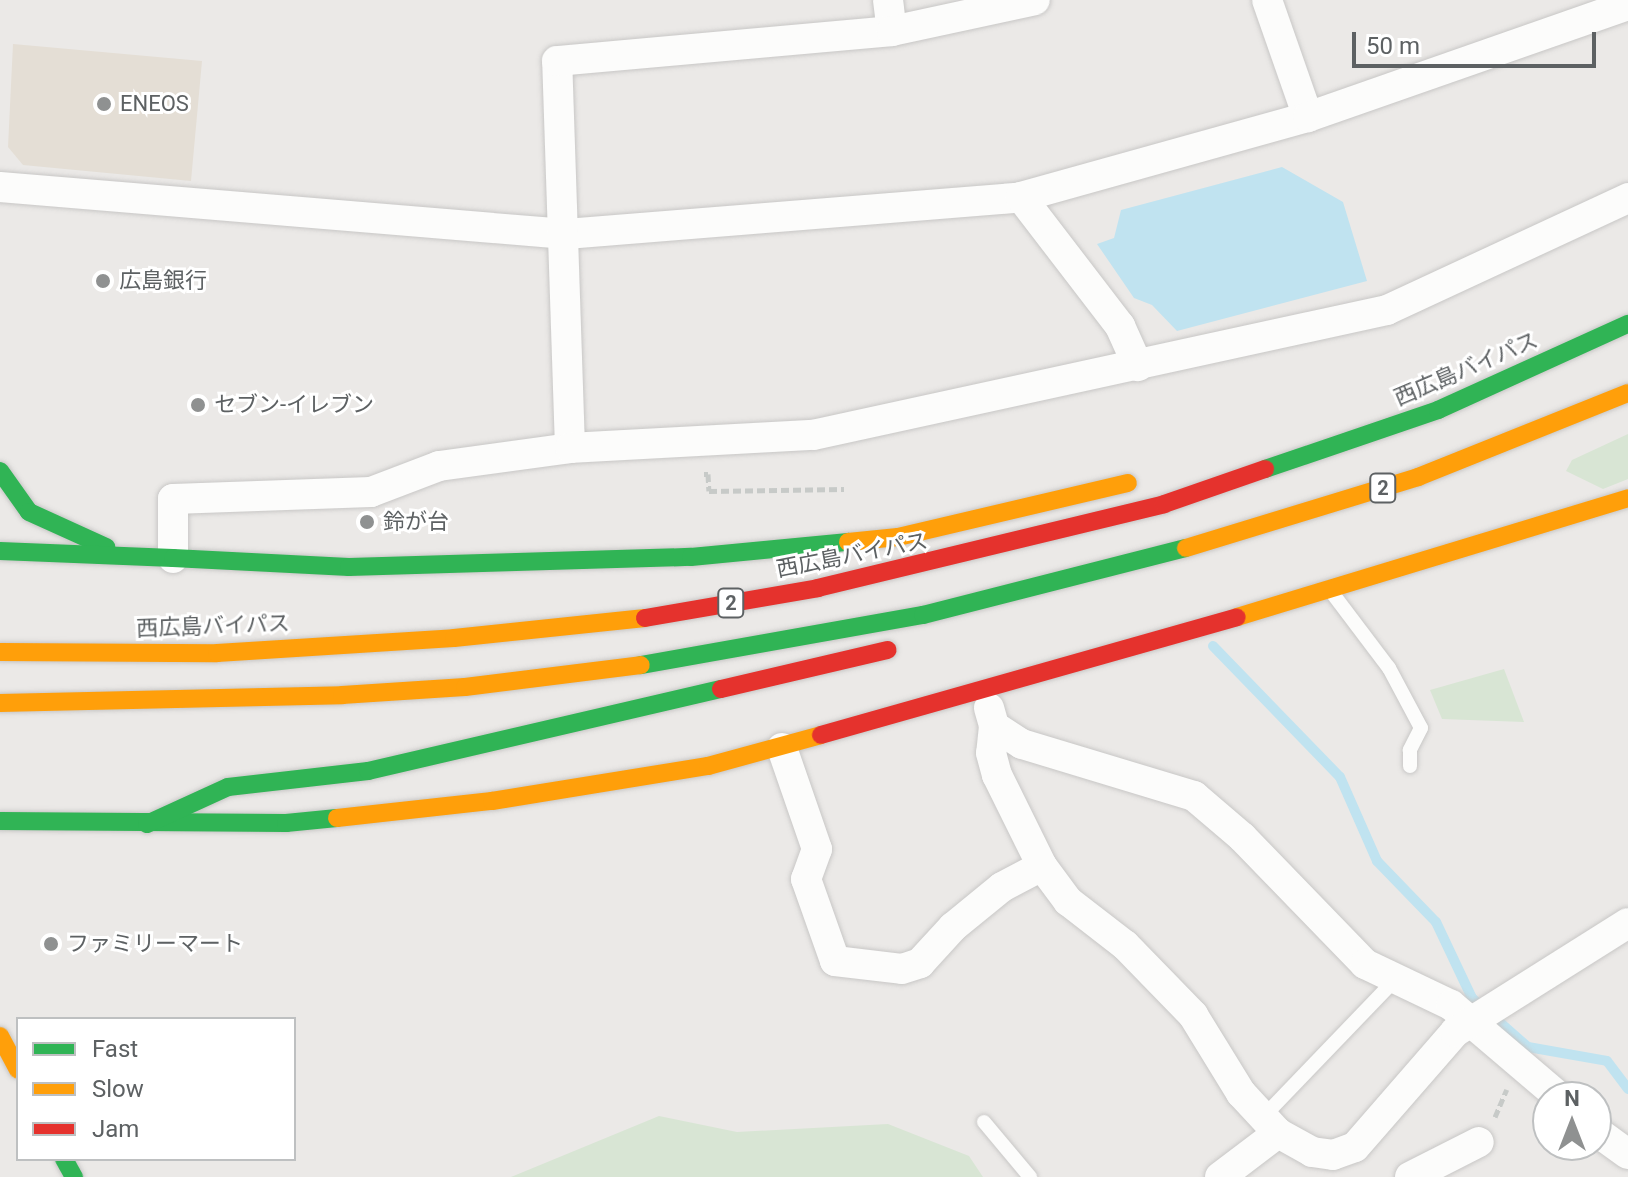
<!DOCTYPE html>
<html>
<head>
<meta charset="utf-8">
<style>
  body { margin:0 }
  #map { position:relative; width:1628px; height:1177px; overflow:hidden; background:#ebe9e7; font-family:Roboto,"Noto Sans JP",sans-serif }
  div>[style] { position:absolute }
  .commercial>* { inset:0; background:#e4ded5 }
  .green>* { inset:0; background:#d8e5d4 }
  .water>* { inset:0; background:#c0e3f0 }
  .stream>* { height:10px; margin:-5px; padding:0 5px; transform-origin:5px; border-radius:5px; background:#c0e3f0 }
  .path>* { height:5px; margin-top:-2.5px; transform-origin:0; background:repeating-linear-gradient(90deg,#c7cac8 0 8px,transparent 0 12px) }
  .roads { filter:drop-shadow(0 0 2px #c8c7c6) drop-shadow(0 0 2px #c8c7c6) }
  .lane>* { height:14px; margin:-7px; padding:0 7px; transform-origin:7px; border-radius:7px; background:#fcfcfb }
  .street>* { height:30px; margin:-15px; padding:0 15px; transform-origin:15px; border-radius:15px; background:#fcfcfb }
  .fast>* { height:18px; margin:-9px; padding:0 9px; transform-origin:9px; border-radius:9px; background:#30b455 }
  .slow>* { height:18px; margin:-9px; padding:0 9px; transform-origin:9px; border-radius:9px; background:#ff9f0a }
  .jam>* { height:18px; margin:-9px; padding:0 9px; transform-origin:9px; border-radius:9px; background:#e5322d }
  .dots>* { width:22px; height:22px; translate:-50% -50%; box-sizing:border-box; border:4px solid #fff; border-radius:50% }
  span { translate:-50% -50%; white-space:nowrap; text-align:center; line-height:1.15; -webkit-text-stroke:6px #fff; paint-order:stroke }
  .shield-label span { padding:2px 6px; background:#fff; border:2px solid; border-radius:6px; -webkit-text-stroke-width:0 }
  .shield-label { font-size:20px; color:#5d6163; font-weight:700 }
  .poi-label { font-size:22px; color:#5d6163 }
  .left { translate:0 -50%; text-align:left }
  .street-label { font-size:22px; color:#5d6163 }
  .legend { position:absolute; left:16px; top:1017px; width:280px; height:144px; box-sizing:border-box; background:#fff; border:2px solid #bec0c1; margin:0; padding:10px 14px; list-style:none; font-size:24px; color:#5d6163 }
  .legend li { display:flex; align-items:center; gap:16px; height:40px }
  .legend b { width:40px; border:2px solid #bec0c1 }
  .north { position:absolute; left:1532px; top:1081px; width:80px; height:80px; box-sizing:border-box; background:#fff; border:2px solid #bec0c1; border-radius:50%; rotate:0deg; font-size:22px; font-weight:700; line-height:32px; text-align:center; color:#5d6163 }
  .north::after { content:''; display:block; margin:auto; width:28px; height:36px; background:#8f9191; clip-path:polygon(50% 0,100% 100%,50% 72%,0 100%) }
  .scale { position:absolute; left:1352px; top:32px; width:244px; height:36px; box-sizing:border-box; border:4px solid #5d6163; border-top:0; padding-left:10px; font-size:24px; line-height:28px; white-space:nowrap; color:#5d6163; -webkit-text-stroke:6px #fff; paint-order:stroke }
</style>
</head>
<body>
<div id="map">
  <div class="commercial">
    <div style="clip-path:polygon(13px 44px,202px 61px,191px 181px,23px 165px,8px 147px)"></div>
  </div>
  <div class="green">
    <div style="clip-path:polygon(1628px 434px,1628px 479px,1603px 489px,1566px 471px,1572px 460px)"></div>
    <div style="clip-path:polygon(1504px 669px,1524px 722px,1442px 719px,1430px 690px)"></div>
    <div style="clip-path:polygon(659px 1116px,737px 1132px,888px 1124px,969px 1156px,983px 1177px,511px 1177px)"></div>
  </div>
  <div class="water">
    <div style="clip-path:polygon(1282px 167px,1343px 202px,1367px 281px,1177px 331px,1152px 305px,1134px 298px,1097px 244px,1114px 238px,1121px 210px)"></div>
  </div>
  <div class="stream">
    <div style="left:1213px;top:646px;width:182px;rotate:45.9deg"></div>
    <div style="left:1340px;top:777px;width:92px;rotate:66.2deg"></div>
    <div style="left:1377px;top:861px;width:85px;rotate:46deg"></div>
    <div style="left:1436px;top:922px;width:84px;rotate:64.7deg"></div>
    <div style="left:1472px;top:998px;width:74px;rotate:41.2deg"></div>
    <div style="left:1528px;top:1047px;width:80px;rotate:10deg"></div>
    <div style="left:1607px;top:1061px;width:35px;rotate:53deg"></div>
  </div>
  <div class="path">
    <div style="left:704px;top:474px;width:4px"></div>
    <div style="left:708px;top:474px;width:17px;rotate:87deg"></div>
    <div style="left:709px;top:491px;width:135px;rotate:-0.8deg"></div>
    <div style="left:1495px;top:1117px;width:30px;rotate:-67deg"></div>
  </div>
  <div class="roads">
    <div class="lane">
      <div style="left:1333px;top:594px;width:93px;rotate:52.9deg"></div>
      <div style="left:1389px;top:668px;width:68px;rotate:61.9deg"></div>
      <div style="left:1421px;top:728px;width:25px;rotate:117deg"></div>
      <div style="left:1410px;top:750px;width:16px;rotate:90deg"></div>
      <div style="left:1263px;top:1117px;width:187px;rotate:-46.1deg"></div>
      <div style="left:984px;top:1122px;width:72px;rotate:50.1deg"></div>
    </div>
    <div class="street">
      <div style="left:888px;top:0;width:31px;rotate:83deg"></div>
      <div style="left:1267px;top:0;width:124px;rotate:70.7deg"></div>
      <div style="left:0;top:187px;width:568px;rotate:4.75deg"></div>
      <div style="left:566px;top:234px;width:457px;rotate:-4.6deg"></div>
      <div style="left:1021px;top:197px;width:298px;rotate:-15.6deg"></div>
      <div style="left:1308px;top:117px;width:339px;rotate:-19.3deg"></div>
      <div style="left:1021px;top:197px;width:163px;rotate:52.5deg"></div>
      <div style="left:1120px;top:326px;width:44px;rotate:65.8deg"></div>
      <div style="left:570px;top:448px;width:387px;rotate:-91.9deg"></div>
      <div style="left:557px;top:61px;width:336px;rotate:-5.1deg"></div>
      <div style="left:892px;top:31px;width:146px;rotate:-12.2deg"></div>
      <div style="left:173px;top:558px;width:59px;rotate:-90deg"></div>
      <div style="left:173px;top:499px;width:198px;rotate:-2deg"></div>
      <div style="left:371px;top:492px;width:73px;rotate:-20.9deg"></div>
      <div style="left:439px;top:466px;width:132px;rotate:-7.8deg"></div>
      <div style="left:570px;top:448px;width:243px;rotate:-3.1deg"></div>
      <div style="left:813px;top:435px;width:587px;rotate:-12.29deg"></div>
      <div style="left:1387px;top:310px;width:266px;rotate:-24.9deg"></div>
      <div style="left:989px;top:708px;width:19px;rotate:74deg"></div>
      <div style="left:994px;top:726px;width:33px;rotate:33deg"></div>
      <div style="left:1022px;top:744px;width:180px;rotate:16.8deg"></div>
      <div style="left:1194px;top:796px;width:63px;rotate:40.5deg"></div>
      <div style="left:1242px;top:837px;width:177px;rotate:45.9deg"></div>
      <div style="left:1365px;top:964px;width:95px;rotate:25.5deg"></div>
      <div style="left:1451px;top:1005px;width:142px;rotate:40.4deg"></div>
      <div style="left:994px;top:726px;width:27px;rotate:96deg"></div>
      <div style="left:991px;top:753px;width:23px;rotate:75deg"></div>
      <div style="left:997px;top:775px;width:102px;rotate:63.7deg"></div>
      <div style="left:1042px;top:866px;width:44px;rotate:53.4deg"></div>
      <div style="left:1068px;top:901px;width:72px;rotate:37.7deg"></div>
      <div style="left:1125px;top:945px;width:98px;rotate:45.8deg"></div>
      <div style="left:1193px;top:1015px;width:92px;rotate:58.4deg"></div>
      <div style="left:1241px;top:1093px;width:54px;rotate:47.2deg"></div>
      <div style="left:1278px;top:1133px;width:39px;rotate:29deg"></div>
      <div style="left:1312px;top:1152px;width:21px;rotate:8deg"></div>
      <div style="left:1333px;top:1155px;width:23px;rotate:-20deg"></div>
      <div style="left:1355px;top:1147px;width:152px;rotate:-49deg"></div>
      <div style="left:1455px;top:1032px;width:204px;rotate:-32.2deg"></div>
      <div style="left:782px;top:748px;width:107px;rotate:70.9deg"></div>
      <div style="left:817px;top:849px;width:32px;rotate:110deg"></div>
      <div style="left:806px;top:879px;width:87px;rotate:70.5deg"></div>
      <div style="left:835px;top:961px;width:67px;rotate:6.8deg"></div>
      <div style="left:902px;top:969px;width:19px;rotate:-18deg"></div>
      <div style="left:920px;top:963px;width:49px;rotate:-47.5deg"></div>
      <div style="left:953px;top:927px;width:63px;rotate:-39.2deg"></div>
      <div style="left:1002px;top:887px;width:45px;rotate:-27.7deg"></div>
      <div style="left:1596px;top:1131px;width:39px;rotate:36deg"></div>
      <div style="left:1220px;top:1177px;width:73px;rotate:-37.2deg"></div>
      <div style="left:1410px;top:1177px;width:77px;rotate:-26.9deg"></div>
    </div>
    <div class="fast">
      <div style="left:1265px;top:469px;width:183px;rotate:-18.8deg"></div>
      <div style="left:1438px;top:410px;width:209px;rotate:-24.4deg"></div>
      <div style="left:0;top:471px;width:50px;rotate:54.7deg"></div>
      <div style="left:29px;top:512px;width:85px;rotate:24.4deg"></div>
      <div style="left:0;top:551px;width:173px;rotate:2.3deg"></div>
      <div style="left:173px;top:558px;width:176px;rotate:2.9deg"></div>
      <div style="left:349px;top:567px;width:342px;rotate:-1.7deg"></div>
      <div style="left:691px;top:557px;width:158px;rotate:-5.5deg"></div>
      <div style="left:641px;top:665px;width:286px;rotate:-10.1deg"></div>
      <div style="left:923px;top:615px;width:271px;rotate:-14.3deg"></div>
      <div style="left:0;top:821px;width:286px;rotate:0.4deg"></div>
      <div style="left:286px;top:823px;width:51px;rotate:-5.6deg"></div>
      <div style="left:147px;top:824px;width:89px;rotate:-24.6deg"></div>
      <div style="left:228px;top:787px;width:141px;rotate:-6.5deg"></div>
      <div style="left:368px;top:771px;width:362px;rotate:-13.1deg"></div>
      <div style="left:64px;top:1159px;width:21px;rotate:61deg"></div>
    </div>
    <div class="slow">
      <div style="left:848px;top:542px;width:50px;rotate:-5.7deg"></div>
      <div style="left:898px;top:537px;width:236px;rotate:-13.2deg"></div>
      <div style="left:1186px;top:548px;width:243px;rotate:-17deg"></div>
      <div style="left:1418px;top:477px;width:226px;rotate:-21.8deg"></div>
      <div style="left:1237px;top:617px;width:409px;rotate:-16.9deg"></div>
      <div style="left:0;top:652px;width:217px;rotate:0.3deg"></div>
      <div style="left:217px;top:653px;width:237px;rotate:-3.6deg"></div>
      <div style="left:454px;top:638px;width:192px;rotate:-6deg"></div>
      <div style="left:0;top:703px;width:342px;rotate:-1.3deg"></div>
      <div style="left:342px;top:695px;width:123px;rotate:-3.7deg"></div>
      <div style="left:465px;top:687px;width:177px;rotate:-7.1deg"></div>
      <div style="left:337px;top:818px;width:156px;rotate:-6.3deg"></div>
      <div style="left:492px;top:801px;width:219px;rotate:-9.2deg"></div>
      <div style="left:708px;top:766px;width:117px;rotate:-15.3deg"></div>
      <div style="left:0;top:1036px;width:38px;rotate:62deg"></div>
    </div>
    <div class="jam">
      <div style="left:645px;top:618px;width:176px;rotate:-9.8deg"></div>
      <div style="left:818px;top:588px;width:356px;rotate:-13.6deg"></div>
      <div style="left:1164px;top:504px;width:107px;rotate:-19.1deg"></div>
      <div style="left:721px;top:689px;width:171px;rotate:-13.2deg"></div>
      <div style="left:821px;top:735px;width:432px;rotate:-15.8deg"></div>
    </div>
  </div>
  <div class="dots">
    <div style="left:104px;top:104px;background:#8f9191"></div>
    <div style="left:103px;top:281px;background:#8f9191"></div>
    <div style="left:198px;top:405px;background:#8f9191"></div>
    <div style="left:367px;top:522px;background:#8f9191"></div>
    <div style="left:51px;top:944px;background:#8f9191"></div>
  </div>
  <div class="shield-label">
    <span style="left:1383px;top:488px">2</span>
    <span style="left:731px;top:603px">2</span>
  </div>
  <div class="poi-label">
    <span class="left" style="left:120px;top:104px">ENEOS</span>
    <span class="left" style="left:119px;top:281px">広島銀行</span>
    <span class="left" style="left:214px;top:405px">セブン-イレブン</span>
    <span class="left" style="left:383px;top:522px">鈴が台</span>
    <span class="left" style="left:67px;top:944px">ファミリーマート</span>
  </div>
  <div class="street-label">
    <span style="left:1466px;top:369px;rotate:-23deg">西広島バイパス</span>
    <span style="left:852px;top:555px;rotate:-11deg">西広島バイパス</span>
    <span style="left:213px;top:626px;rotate:-2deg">西広島バイパス</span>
  </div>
  <ul class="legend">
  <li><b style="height:10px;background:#30b455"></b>Fast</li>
  <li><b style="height:10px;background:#ff9f0a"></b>Slow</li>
  <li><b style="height:10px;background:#e5322d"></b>Jam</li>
  </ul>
  <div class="north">N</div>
  <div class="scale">50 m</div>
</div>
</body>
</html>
